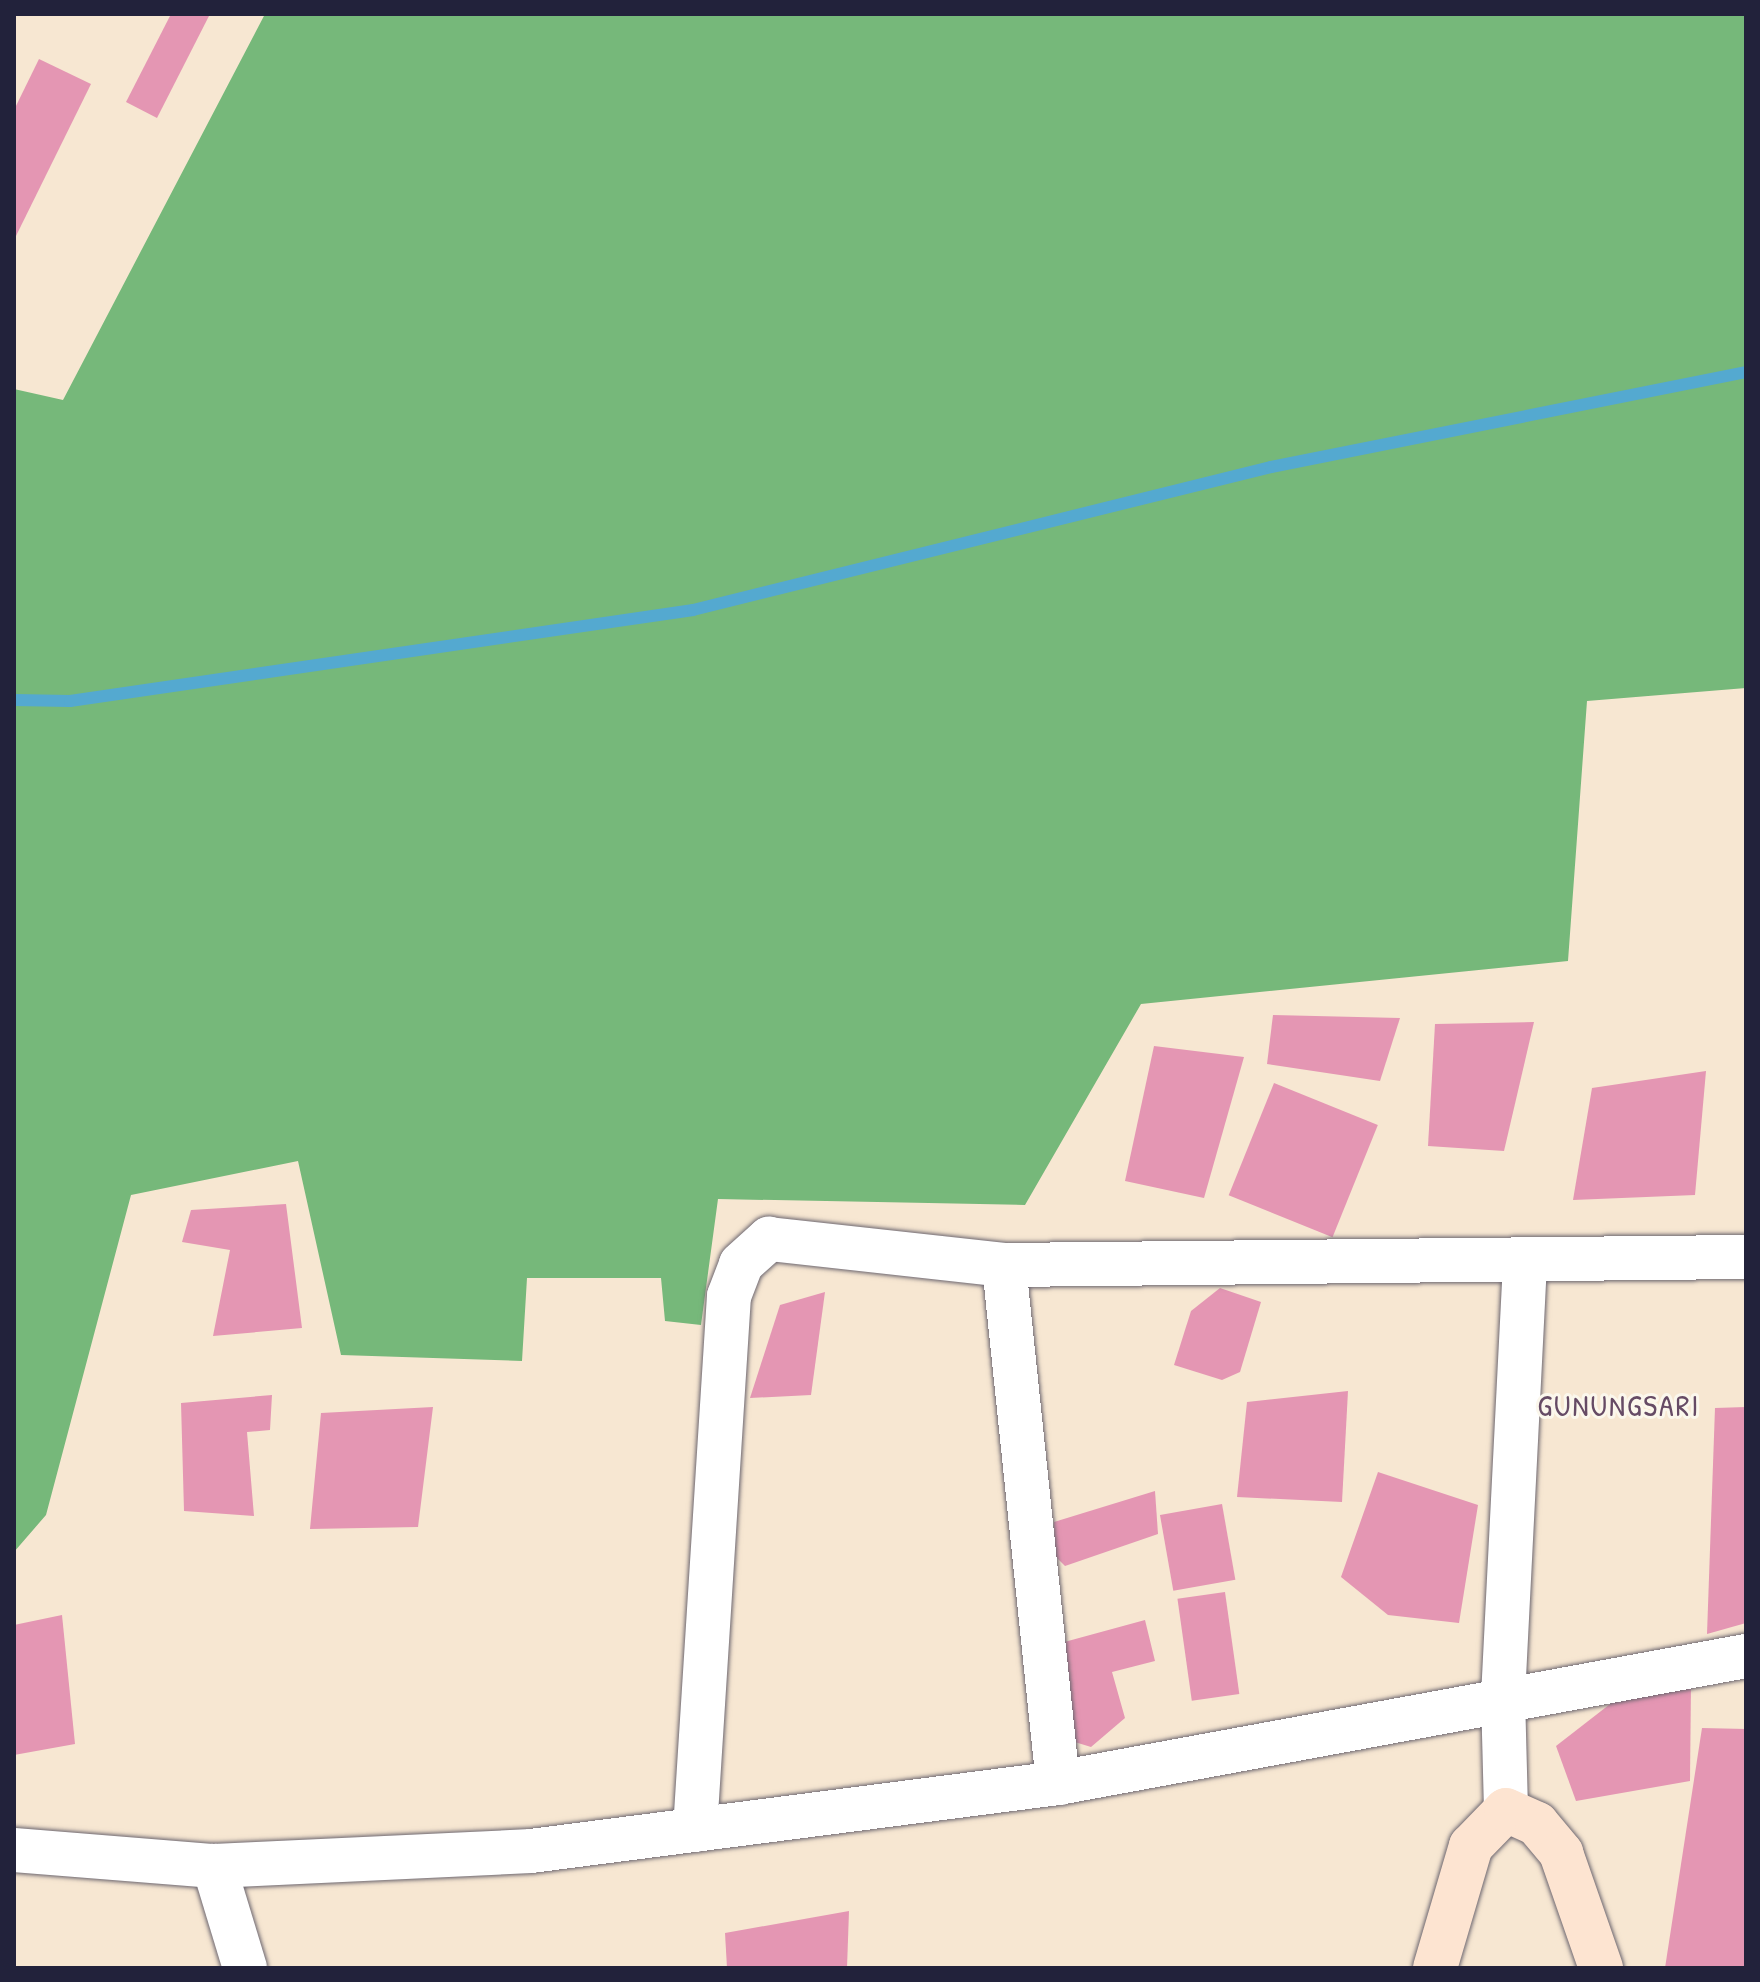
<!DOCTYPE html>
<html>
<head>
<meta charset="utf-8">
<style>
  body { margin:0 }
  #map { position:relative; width:1760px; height:1982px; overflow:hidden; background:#f7e7d2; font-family:"Patrick Hand",sans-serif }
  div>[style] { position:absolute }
  .forest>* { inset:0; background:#76b87a }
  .stream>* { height:12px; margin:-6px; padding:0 6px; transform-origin:6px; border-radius:6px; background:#54a9d0 }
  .building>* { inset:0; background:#e496b3; transform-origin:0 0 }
  .roads { filter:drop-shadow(0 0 2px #6d6770) drop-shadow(0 0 2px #6d6770) }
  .street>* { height:44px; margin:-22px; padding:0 22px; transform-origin:22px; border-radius:22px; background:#fff }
  .secondary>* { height:44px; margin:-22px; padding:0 22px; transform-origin:22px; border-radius:22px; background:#fde4d1 }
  span { translate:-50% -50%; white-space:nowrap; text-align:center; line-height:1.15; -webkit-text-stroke:6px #fbf7ec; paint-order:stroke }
  .quarter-label { font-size:30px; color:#664b65; letter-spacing:2px }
  .frame { position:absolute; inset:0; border:16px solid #22223b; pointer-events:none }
</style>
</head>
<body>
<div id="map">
  <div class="forest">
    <div style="clip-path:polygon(265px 14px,1746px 14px,1746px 688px,1587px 701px,1568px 961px,1141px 1004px,1025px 1205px,718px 1199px,701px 1325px,665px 1321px,661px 1278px,527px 1278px,522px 1361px,341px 1355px,298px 1161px,131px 1195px,46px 1515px,14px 1552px,14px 389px,63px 400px)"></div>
  </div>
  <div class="stream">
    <div style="left:14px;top:700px;width:56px;rotate:1deg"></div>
    <div style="left:70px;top:701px;width:630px;rotate:-8.31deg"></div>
    <div style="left:693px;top:610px;width:595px;rotate:-13.9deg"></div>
    <div style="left:1271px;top:467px;width:484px;rotate:-11.3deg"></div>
  </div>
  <div class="building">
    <div style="clip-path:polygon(171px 14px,210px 14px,157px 118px,126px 102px)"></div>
    <div style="clip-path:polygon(39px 59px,91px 84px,14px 240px,14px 110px)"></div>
    <div style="clip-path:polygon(1273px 1015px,1400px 1018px,1380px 1081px,1267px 1064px)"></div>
    <div style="clip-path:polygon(1534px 1022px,1504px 1151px,1428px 1146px,1435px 1024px)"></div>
    <div style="clip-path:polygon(1154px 1046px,1244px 1057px,1204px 1198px,1125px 1181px)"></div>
    <div style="clip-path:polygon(1706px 1071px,1695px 1195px,1573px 1200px,1592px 1088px)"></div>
    <div style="left:1274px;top:1083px;width:112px;height:121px;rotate:22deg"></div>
    <div style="clip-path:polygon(286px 1204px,302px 1328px,213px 1336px,230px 1250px,182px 1242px,191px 1210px)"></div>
    <div style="clip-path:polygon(1220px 1288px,1261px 1302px,1240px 1372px,1222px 1380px,1174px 1365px,1191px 1311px)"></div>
    <div style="clip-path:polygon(825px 1292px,811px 1395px,750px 1398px,780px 1305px)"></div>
    <div style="clip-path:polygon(1348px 1391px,1342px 1502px,1237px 1497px,1247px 1402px)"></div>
    <div style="clip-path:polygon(272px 1395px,270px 1430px,247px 1432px,254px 1516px,184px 1511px,181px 1403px)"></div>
    <div style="clip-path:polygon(433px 1407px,418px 1527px,310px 1529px,321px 1413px)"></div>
    <div style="clip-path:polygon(1746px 1407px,1746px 1623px,1707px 1634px,1715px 1408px)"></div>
    <div style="clip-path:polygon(1378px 1472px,1478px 1505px,1459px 1623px,1388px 1615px,1341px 1577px)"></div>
    <div style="clip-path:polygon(1155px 1491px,1158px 1534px,1065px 1566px,1055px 1556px,1054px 1522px)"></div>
    <div style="left:1222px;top:1504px;width:77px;height:63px;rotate:80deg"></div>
    <div style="left:1225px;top:1592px;width:103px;height:48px;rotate:82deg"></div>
    <div style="clip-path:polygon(62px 1615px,75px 1744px,14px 1755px,14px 1625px)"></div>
    <div style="clip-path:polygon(1145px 1620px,1155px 1661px,1112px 1672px,1125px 1718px,1091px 1747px,1065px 1739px,1057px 1644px)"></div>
    <div style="clip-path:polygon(1691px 1683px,1690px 1781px,1576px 1801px,1556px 1746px,1632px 1687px)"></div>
    <div style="clip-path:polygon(1702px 1728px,1746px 1729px,1746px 1968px,1665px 1968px)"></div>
    <div style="clip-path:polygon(849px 1911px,847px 1968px,727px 1968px,725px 1933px)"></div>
  </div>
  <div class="roads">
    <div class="street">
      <div style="left:1004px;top:1265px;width:521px;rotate:84.05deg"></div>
      <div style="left:1506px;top:1810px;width:113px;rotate:-91.5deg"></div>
      <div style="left:1503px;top:1697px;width:436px;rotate:-87.1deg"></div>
      <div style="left:695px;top:1830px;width:535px;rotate:-86.36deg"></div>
      <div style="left:729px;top:1296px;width:34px;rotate:-69deg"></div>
      <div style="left:741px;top:1264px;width:38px;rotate:-42deg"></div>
      <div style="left:769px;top:1239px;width:236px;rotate:6.3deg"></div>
      <div style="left:1004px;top:1265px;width:742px;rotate:-0.62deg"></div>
      <div style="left:14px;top:1850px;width:201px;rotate:4.6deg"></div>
      <div style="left:214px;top:1866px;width:317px;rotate:-2.7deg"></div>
      <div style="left:531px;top:1851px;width:531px;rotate:-7.35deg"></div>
      <div style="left:1058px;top:1783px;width:700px;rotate:-10.46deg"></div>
      <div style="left:214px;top:1866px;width:107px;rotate:73.1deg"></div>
    </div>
    <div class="secondary">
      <div style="left:1435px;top:1968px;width:127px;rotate:-73.6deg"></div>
      <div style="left:1471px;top:1846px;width:50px;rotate:-45.8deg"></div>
      <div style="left:1506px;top:1810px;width:34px;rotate:24deg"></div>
      <div style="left:1537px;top:1824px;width:38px;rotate:50deg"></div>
      <div style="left:1561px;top:1853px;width:122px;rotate:70.8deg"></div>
    </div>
  </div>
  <div class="quarter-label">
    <span style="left:1619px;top:1405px">GUNUNGSARI</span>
  </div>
  <div class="frame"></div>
</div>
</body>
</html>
